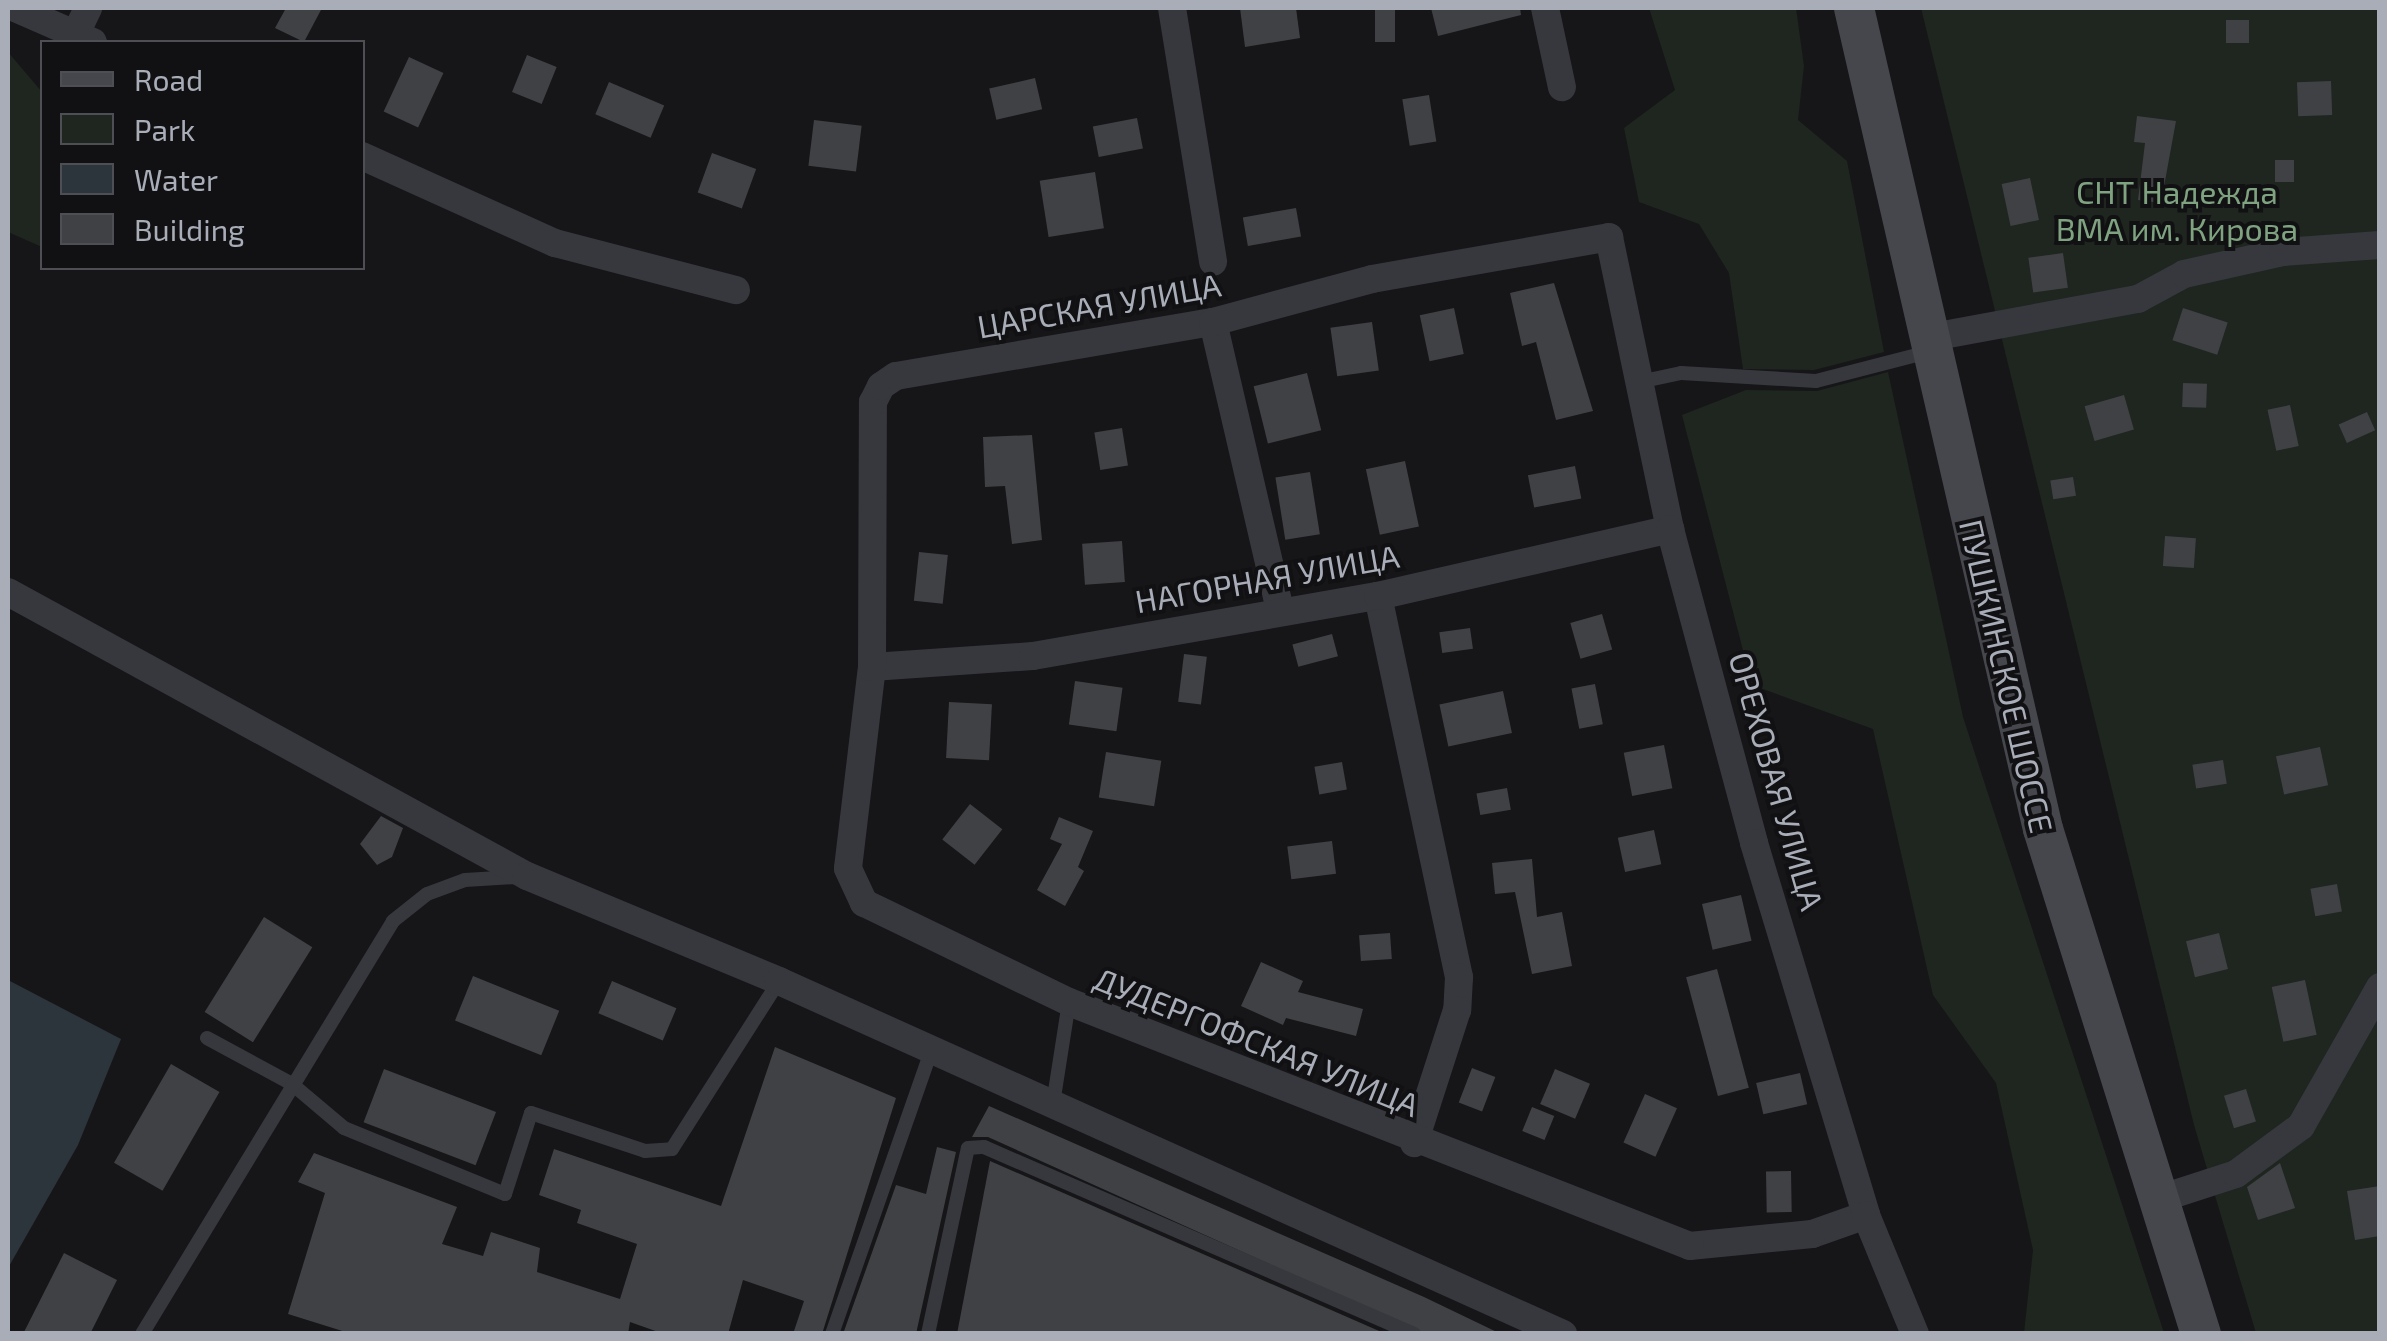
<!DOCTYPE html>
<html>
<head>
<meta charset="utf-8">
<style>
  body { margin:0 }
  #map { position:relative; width:2387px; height:1341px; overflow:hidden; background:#161618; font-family:"Exo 2",sans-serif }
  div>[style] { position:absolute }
  .green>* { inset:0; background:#1e261f }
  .water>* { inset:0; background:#2c353c }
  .building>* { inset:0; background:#404145; transform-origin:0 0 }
  .lane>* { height:14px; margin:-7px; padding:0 7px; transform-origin:7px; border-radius:7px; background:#37383d }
  .street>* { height:28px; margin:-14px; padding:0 14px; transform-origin:14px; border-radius:14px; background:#37383d }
  .secondary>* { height:40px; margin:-20px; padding:0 20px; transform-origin:20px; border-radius:20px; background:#45474d }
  span { translate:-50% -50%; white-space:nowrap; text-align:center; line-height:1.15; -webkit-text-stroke:8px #111113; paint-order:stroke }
  .park-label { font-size:32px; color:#7fa381 }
  .street-label { font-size:32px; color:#a8adb8 }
  .frame { position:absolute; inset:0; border:10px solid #a8adb8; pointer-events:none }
  .legend { position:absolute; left:40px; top:40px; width:325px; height:230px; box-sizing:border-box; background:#111113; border:2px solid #4d4f55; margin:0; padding:12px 18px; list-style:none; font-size:30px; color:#a8adb8 }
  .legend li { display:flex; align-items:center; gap:20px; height:50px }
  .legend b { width:50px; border:2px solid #4d4f55 }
</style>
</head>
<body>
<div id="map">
  <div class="green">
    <div style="clip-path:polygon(1649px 8px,1796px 8px,1804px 66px,1798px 120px,1847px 161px,1884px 352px,1814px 370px,1743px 369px,1729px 273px,1699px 224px,1639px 202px,1624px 128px,1675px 90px)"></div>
    <div style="clip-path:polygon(1921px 8px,2379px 8px,2379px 1333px,2256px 1333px,2194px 1125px)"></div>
    <div style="clip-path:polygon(8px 52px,42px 92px,42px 247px,8px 232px)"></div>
    <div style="clip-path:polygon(1888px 372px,1963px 717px,2164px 1333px,2024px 1333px,2033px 1250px,1996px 1083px,1933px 995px,1873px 729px,1752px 685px,1682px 415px,1746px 390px,1817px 391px)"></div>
  </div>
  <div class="water">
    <div style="clip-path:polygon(8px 980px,121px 1039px,78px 1145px,8px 1268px)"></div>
  </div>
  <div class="building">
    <div style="clip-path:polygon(286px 8px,322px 8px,304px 42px,275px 28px)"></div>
    <div style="clip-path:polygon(1240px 8px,1296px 8px,1300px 38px,1245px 47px)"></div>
    <div style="left:1375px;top:8px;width:20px;height:34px"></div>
    <div style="clip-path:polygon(1431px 8px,1520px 8px,1521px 15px,1438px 36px)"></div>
    <div style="left:2226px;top:20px;width:23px;height:23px"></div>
    <div style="left:527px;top:55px;width:32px;height:40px;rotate:22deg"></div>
    <div style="left:409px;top:57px;width:38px;height:60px;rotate:25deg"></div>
    <div style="left:1035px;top:78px;width:32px;height:47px;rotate:77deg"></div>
    <div style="left:2331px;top:81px;width:34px;height:34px;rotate:88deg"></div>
    <div style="left:609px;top:82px;width:60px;height:35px;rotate:23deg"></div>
    <div style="left:1429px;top:95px;width:47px;height:27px;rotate:81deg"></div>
    <div style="clip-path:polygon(2137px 116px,2176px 121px,2161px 203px,2138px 200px,2145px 143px,2134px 142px)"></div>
    <div style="left:1137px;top:118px;width:31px;height:45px;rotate:79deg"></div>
    <div style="left:814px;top:120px;width:48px;height:46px;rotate:7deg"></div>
    <div style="left:712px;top:153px;width:47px;height:42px;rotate:20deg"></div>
    <div style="left:2275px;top:160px;width:19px;height:22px"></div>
    <div style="left:1095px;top:172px;width:57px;height:56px;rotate:81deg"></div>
    <div style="left:2030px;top:178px;width:43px;height:29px;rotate:78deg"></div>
    <div style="left:1296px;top:208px;width:29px;height:54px;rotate:80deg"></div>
    <div style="left:2063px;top:253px;width:35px;height:35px;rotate:82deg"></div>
    <div style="clip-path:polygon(1554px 283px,1593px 411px,1556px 420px,1536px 342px,1522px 346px,1510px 293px)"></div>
    <div style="left:1454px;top:308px;width:47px;height:35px;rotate:78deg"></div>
    <div style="left:2183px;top:308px;width:47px;height:34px;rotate:18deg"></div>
    <div style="left:1372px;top:322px;width:49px;height:42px;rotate:82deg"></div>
    <div style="left:1307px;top:373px;width:59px;height:55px;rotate:76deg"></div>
    <div style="left:2183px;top:383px;width:24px;height:24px;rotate:2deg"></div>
    <div style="left:2124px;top:395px;width:36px;height:41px;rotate:74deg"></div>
    <div style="left:2290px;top:405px;width:42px;height:23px;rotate:78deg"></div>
    <div style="left:2367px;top:412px;width:20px;height:31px;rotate:66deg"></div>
    <div style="left:1122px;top:428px;width:38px;height:28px;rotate:81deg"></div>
    <div style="clip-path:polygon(1032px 435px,1042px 540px,1012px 544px,1005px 486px,985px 487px,983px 437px)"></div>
    <div style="left:1405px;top:461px;width:67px;height:40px;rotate:78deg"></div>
    <div style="left:1575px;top:466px;width:33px;height:48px;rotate:79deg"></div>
    <div style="left:1310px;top:472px;width:63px;height:35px;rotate:81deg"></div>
    <div style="left:2073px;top:477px;width:19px;height:23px;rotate:81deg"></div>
    <div style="left:2165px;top:536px;width:31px;height:30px;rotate:4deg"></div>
    <div style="left:1122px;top:541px;width:41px;height:40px;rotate:86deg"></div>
    <div style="left:919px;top:552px;width:29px;height:49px;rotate:6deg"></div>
    <div style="left:1602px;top:614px;width:37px;height:33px;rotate:74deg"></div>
    <div style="left:1470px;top:628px;width:21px;height:31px;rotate:82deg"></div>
    <div style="left:1332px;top:634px;width:23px;height:41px;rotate:75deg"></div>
    <div style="left:1184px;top:654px;width:23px;height:48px;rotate:7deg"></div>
    <div style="left:1075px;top:681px;width:48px;height:44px;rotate:8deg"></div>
    <div style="left:1595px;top:684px;width:41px;height:24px;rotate:79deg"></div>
    <div style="left:1503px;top:691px;width:43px;height:65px;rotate:78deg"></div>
    <div style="left:949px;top:702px;width:43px;height:56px;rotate:3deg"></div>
    <div style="left:1664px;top:745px;width:44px;height:41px;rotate:79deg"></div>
    <div style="left:2320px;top:747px;width:39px;height:45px;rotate:78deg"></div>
    <div style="left:1106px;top:752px;width:56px;height:46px;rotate:9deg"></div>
    <div style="left:2223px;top:760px;width:24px;height:31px;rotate:81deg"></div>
    <div style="left:1342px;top:762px;width:28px;height:28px;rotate:80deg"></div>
    <div style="left:1507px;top:788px;width:22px;height:31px;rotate:80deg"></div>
    <div style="left:970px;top:804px;width:41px;height:45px;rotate:38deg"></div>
    <div style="clip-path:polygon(381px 816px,403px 828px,392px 857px,377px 865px,360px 844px)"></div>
    <div style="clip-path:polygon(1059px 817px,1093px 831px,1078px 867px,1084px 871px,1065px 906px,1037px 890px,1062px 844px,1050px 839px)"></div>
    <div style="left:1654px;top:830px;width:35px;height:37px;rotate:78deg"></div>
    <div style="left:1332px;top:841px;width:33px;height:45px;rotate:83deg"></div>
    <div style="clip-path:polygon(1532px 859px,1537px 917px,1562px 912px,1572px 966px,1532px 974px,1515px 892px,1495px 894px,1492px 863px)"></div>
    <div style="left:2337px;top:884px;width:28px;height:27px;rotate:80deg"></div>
    <div style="left:1741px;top:895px;width:47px;height:40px;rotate:77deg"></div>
    <div style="left:264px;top:917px;width:57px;height:112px;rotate:32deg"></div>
    <div style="left:1390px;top:933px;width:26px;height:31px;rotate:86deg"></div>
    <div style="left:2219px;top:933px;width:37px;height:34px;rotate:76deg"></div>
    <div style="clip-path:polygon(1261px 962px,1303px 981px,1298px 992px,1363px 1009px,1356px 1036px,1286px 1018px,1283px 1025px,1241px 1006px)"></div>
    <div style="left:1717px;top:969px;width:123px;height:32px;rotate:75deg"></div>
    <div style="left:473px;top:976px;width:93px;height:48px;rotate:22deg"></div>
    <div style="left:2305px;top:980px;width:56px;height:34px;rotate:78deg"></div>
    <div style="left:612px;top:981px;width:70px;height:35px;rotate:23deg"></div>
    <div style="clip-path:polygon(775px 1047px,896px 1098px,822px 1334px,793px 1334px,804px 1301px,743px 1280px,728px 1334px,664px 1334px,630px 1322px,628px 1334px,352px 1334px,288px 1314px,325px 1193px,298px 1182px,314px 1153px,457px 1207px,442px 1244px,483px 1256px,491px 1232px,540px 1248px,537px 1272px,620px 1299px,637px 1244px,577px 1223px,581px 1210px,539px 1195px,554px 1149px,721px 1206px)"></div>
    <div style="left:171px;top:1064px;width:56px;height:114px;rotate:30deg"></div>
    <div style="left:1472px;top:1068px;width:25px;height:37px;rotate:21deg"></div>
    <div style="left:384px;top:1069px;width:120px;height:57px;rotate:21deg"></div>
    <div style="left:1555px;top:1069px;width:38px;height:38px;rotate:23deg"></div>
    <div style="left:1800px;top:1073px;width:32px;height:45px;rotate:77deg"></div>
    <div style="left:2246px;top:1089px;width:34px;height:23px;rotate:73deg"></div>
    <div style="left:1645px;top:1094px;width:35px;height:53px;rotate:24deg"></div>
    <div style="clip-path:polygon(989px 1106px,1424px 1297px,1501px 1334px,1424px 1334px,988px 1137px,972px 1137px)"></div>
    <div style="left:1532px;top:1107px;width:24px;height:26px;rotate:22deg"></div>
    <div style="clip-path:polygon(937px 1147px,956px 1152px,916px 1334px,843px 1334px,896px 1185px,926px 1194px)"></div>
    <div style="clip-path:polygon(990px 1161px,1386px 1334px,957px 1334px)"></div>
    <div style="clip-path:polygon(2280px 1163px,2295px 1208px,2258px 1220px,2247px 1187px)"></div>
    <div style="left:1791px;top:1171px;width:41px;height:25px;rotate:89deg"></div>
    <div style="clip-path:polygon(2380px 1186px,2380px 1236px,2355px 1240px,2347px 1191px)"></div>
    <div style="clip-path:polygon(64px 1253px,117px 1280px,90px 1334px,23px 1334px)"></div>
  </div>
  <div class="lane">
    <div style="left:1639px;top:382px;width:43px;rotate:-12.1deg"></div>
    <div style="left:1681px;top:373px;width:135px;rotate:3.4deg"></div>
    <div style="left:1816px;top:381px;width:116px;rotate:-14.5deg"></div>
    <div style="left:207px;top:1038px;width:97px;rotate:28.4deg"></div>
    <div style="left:292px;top:1084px;width:68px;rotate:40.2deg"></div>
    <div style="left:344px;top:1128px;width:174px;rotate:22.3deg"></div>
    <div style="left:505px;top:1194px;width:85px;rotate:-72.2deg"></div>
    <div style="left:531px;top:1113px;width:120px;rotate:18.4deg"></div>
    <div style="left:645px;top:1151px;width:27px;rotate:-4deg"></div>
    <div style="left:672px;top:1149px;width:199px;rotate:-57.5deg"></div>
    <div style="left:1053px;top:1104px;width:103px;rotate:-81.1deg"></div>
    <div style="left:142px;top:1334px;width:483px;rotate:-58.7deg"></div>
    <div style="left:393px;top:921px;width:43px;rotate:-38.5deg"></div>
    <div style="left:427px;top:894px;width:40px;rotate:-20.2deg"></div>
    <div style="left:465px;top:880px;width:51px;rotate:-3.4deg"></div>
    <div style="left:832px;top:1334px;width:302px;rotate:-70.7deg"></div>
    <div style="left:928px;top:1334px;width:190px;rotate:-77.9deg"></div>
    <div style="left:968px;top:1148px;width:16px;rotate:-4deg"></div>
    <div style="left:984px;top:1147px;width:469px;rotate:23.5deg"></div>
  </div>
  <div class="street">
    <div style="left:15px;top:8px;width:85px;rotate:23.6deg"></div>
    <div style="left:1172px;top:8px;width:257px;rotate:80.8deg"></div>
    <div style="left:1545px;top:8px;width:81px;rotate:77.9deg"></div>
    <div style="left:75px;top:35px;width:30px;rotate:-64deg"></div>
    <div style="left:362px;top:156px;width:212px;rotate:24.3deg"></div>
    <div style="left:555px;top:243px;width:187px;rotate:14.6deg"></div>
    <div style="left:1213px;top:322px;width:296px;rotate:76.9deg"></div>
    <div style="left:1927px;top:338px;width:215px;rotate:-10.5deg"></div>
    <div style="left:2138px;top:299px;width:52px;rotate:-28.5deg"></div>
    <div style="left:2184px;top:274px;width:101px;rotate:-12.5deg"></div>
    <div style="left:2283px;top:252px;width:97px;rotate:-4.1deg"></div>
    <div style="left:8px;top:592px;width:592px;rotate:28.69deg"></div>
    <div style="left:527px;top:876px;width:273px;rotate:22.6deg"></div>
    <div style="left:779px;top:981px;width:860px;rotate:24.24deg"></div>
    <div style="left:1378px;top:596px;width:390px;rotate:78deg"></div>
    <div style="left:1459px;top:977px;width:33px;rotate:93deg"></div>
    <div style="left:1457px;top:1010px;width:140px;rotate:107.9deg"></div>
    <div style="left:872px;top:667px;width:161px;rotate:-3.9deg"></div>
    <div style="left:1033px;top:656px;width:350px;rotate:-9.9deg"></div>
    <div style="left:1378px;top:596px;width:300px;rotate:-12.9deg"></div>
    <div style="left:2159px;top:1199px;width:81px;rotate:-18deg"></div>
    <div style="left:2236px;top:1174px;width:81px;rotate:-36.4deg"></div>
    <div style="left:2301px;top:1126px;width:160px;rotate:-60.4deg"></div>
    <div style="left:1866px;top:1215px;width:57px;rotate:160.6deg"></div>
    <div style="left:1812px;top:1234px;width:123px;rotate:174.4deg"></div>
    <div style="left:1690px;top:1246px;width:667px;rotate:-158.55deg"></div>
    <div style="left:1069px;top:1002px;width:228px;rotate:-154.2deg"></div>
    <div style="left:864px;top:903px;width:38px;rotate:-115deg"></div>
    <div style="left:848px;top:868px;width:202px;rotate:-83.2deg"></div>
    <div style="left:872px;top:667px;width:265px;rotate:-89.8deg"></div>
    <div style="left:873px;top:402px;width:18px;rotate:-63deg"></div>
    <div style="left:881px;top:386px;width:18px;rotate:-34deg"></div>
    <div style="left:896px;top:376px;width:322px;rotate:-9.7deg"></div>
    <div style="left:1213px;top:322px;width:165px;rotate:-15.1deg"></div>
    <div style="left:1372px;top:279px;width:241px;rotate:-10deg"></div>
    <div style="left:1609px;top:237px;width:298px;rotate:78.2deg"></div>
    <div style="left:1670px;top:529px;width:325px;rotate:75deg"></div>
    <div style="left:1754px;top:843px;width:388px;rotate:73.2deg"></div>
    <div style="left:1866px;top:1215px;width:129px;rotate:67.6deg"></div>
  </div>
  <div class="secondary">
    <div style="left:1854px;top:8px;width:842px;rotate:77.04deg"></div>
    <div style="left:2043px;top:829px;width:529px;rotate:72.63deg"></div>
  </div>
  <div class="park-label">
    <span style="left:2177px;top:210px">СНТ Надежда<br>ВМА им. Кирова</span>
  </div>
  <div class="street-label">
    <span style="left:1099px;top:305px;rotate:-10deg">ЦАРСКАЯ УЛИЦА</span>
    <span style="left:1267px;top:578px;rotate:-10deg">НАГОРНАЯ УЛИЦА</span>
    <span style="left:2007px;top:676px;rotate:77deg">ПУШКИНСКОЕ ШОССЕ</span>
    <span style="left:1777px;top:781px;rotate:74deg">ОРЕХОВАЯ УЛИЦА</span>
    <span style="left:1257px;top:1041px;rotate:22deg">ДУДЕРГОФСКАЯ УЛИЦА</span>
  </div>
  <div class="frame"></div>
  <ul class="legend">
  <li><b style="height:12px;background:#45474d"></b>Road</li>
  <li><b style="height:28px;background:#1e261f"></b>Park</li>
  <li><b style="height:28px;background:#2c353c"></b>Water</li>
  <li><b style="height:28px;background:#404145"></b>Building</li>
  </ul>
</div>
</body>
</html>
